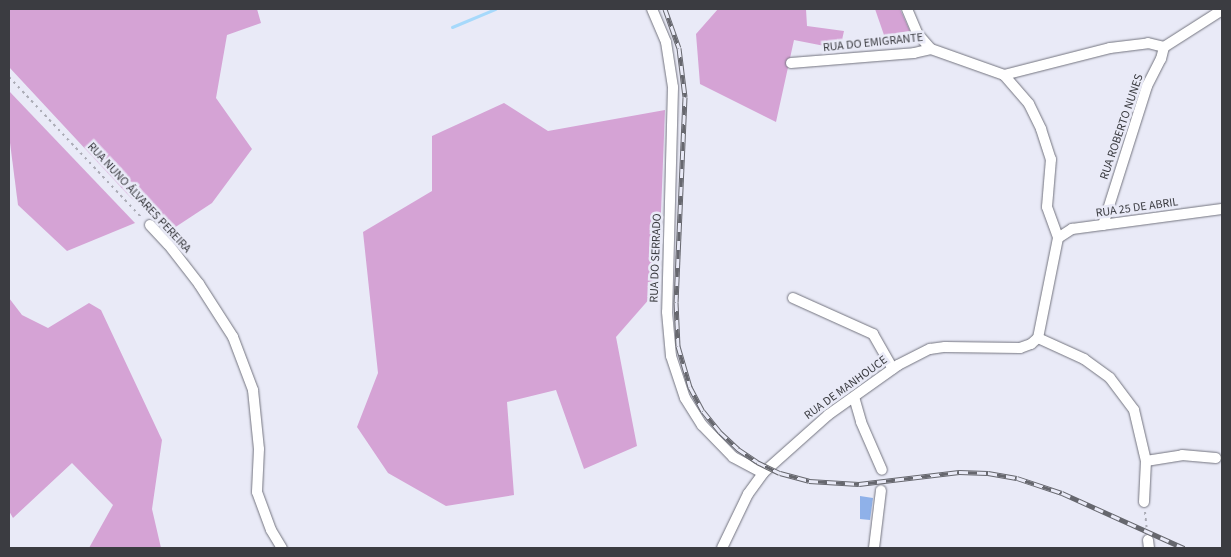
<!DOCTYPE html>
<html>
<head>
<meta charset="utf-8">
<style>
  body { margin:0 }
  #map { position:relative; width:1231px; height:557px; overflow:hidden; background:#e9eaf7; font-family:"Source Sans 3",sans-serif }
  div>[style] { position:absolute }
  .forest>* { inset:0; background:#d5a3d5 }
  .stream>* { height:3px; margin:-1.5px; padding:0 1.5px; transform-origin:1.5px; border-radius:1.5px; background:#a6d9fb }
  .building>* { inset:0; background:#8fb1e9 }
  .path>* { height:2px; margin-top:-1px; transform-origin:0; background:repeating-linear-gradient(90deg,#abacb6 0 2.5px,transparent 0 6.5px) }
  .roads { filter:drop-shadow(0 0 1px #73747f) drop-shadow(0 0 1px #73747f) }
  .minor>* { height:10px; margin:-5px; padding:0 5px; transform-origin:5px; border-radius:5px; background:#fff }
  .rail>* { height:5px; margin-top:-2.5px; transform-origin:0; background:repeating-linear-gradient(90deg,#e9eaf7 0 9px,#66676e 0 18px); box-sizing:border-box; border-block:1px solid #66676e }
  span { translate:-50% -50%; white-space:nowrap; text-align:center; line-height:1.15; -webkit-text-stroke:5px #e9eaf7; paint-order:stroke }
  .street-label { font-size:12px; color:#3b3c41 }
  .frame { position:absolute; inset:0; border:10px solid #3b3c41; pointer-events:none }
</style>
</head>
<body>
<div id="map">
  <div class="forest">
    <div style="clip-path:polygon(9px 9px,257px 9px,261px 23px,227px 35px,216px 98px,252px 149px,212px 203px,174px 228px,155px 219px,130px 197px,9px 67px)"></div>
    <div style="clip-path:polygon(718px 9px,806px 9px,807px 26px,844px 31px,840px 49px,794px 40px,776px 122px,700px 84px,696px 34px)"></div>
    <div style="clip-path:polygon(875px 9px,900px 9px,910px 31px,884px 35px)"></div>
    <div style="clip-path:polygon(9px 91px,135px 223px,67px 251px,18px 205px,9px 135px)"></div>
    <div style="clip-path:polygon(504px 103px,548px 131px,665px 110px,658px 289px,616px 337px,637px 446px,584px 469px,556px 390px,507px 402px,514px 495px,446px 506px,388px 473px,357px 427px,378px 373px,363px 232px,432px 191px,432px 136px)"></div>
    <div style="clip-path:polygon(9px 298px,22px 315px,48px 328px,89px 303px,101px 310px,162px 440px,152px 509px,161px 548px,89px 548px,113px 505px,72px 463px,13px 518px,9px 511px)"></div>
  </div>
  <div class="stream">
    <div style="left:452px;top:27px;width:47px;rotate:-22.7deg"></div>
  </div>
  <div class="building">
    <div style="clip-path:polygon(860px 496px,873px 498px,870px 520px,860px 519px)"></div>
  </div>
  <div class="path">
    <div style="left:9px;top:77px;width:194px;rotate:46.7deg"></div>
    <div style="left:1145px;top:512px;width:20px;rotate:84deg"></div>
  </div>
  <div class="roads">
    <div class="minor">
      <div style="left:652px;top:9px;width:36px;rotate:67deg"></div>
      <div style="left:666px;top:42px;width:46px;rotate:81.2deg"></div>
      <div style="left:673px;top:87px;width:225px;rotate:91.5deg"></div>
      <div style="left:667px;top:312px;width:44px;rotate:84.8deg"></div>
      <div style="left:671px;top:356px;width:44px;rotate:71.6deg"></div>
      <div style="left:685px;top:398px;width:32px;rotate:58deg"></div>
      <div style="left:702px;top:425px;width:45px;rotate:45.9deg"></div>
      <div style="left:733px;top:457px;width:34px;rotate:28deg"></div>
      <div style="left:907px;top:9px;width:26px;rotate:67deg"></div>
      <div style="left:917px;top:33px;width:21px;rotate:49deg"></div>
      <div style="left:791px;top:63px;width:123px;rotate:-4.6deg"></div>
      <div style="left:914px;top:53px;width:17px;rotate:-13deg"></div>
      <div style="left:931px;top:49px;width:77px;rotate:19.6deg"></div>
      <div style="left:1004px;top:75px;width:38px;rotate:49deg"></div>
      <div style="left:1029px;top:104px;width:28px;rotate:64deg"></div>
      <div style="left:1041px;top:129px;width:32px;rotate:72deg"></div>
      <div style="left:1051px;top:159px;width:48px;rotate:94.8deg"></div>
      <div style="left:1047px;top:207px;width:33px;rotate:70deg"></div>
      <div style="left:1058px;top:238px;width:102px;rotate:101.3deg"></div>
      <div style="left:1004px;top:75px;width:109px;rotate:-14.3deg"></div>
      <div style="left:1110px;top:48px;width:38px;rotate:-7deg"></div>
      <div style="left:1148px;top:43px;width:16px;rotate:14deg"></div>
      <div style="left:150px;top:225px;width:26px;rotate:47deg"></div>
      <div style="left:168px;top:244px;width:51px;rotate:52.2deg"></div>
      <div style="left:199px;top:284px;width:63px;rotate:57.3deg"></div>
      <div style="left:233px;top:337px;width:57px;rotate:69.3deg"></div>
      <div style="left:253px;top:390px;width:59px;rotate:84.2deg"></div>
      <div style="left:259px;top:449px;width:43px;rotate:92.7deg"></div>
      <div style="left:257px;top:492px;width:40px;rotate:69.8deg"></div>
      <div style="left:271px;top:530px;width:21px;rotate:59deg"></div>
      <div style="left:1103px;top:225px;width:146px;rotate:-72.4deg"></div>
      <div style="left:1147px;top:86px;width:30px;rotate:-63deg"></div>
      <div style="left:1161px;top:59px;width:12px;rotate:-76deg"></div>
      <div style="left:1164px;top:47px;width:69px;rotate:-32.5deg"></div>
      <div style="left:1058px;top:238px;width:17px;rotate:-33deg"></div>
      <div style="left:1072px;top:229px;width:151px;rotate:-7.6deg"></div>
      <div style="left:793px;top:298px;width:88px;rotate:24.2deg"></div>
      <div style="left:873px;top:334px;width:40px;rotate:60.3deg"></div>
      <div style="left:1038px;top:338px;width:51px;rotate:24.5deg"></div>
      <div style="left:1084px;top:359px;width:32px;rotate:36deg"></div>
      <div style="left:1110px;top:378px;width:40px;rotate:53deg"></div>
      <div style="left:1134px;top:410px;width:52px;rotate:76.8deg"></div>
      <div style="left:1146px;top:461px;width:41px;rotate:92.8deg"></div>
      <div style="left:854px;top:397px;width:26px;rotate:74deg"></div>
      <div style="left:861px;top:422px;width:52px;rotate:66.4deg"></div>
      <div style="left:1146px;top:461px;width:36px;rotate:-9deg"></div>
      <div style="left:1182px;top:455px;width:34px;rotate:5deg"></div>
      <div style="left:1148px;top:540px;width:8px;rotate:83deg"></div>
      <div style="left:722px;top:548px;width:60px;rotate:-64.3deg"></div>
      <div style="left:748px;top:494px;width:26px;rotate:-54deg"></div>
      <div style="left:763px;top:473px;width:87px;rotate:-41.7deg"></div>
      <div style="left:828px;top:415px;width:86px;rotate:-35.5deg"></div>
      <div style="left:898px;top:365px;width:36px;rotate:-27deg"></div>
      <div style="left:930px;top:349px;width:15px;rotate:-8deg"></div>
      <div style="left:945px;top:347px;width:75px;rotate:0.8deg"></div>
      <div style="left:1020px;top:348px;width:12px;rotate:-20deg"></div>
      <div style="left:1031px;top:344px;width:9px;rotate:-41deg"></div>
      <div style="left:874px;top:548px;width:58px;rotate:-83.1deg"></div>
    </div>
  </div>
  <div class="rail">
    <div style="left:665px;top:9px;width:41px;rotate:70.3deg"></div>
    <div style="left:679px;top:48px;width:49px;rotate:83deg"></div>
    <div style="left:685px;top:97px;width:205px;rotate:92.5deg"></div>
    <div style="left:676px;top:302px;width:44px;rotate:87.4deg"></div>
    <div style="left:678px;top:346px;width:43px;rotate:73.7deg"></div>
    <div style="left:690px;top:387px;width:27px;rotate:62deg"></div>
    <div style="left:703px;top:411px;width:27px;rotate:51deg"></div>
    <div style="left:720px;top:432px;width:25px;rotate:43deg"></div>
    <div style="left:738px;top:449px;width:23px;rotate:34deg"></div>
    <div style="left:757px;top:462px;width:25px;rotate:26deg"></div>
    <div style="left:780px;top:473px;width:30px;rotate:15deg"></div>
    <div style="left:809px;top:481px;width:50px;rotate:3.4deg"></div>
    <div style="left:859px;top:484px;width:101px;rotate:-6.8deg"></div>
    <div style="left:959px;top:472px;width:29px;rotate:2deg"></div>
    <div style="left:988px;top:473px;width:29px;rotate:10deg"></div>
    <div style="left:1017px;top:478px;width:47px;rotate:18.4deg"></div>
    <div style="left:1062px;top:493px;width:134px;rotate:24.3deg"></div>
  </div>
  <div class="street-label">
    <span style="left:873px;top:43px;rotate:-6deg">RUA DO EMIGRANTE</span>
    <span style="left:1122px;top:127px;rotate:-71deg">RUA ROBERTO NUNES</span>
    <span style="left:139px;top:198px;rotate:47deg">RUA NUNO ÁLVARES PEREIRA</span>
    <span style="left:1137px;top:208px;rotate:-8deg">RUA 25 DE ABRIL</span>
    <span style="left:656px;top:258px;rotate:-88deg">RUA DO SERRADO</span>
    <span style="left:846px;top:388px;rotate:-36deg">RUA DE MANHOUCE</span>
  </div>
  <div class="frame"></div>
</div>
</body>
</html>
